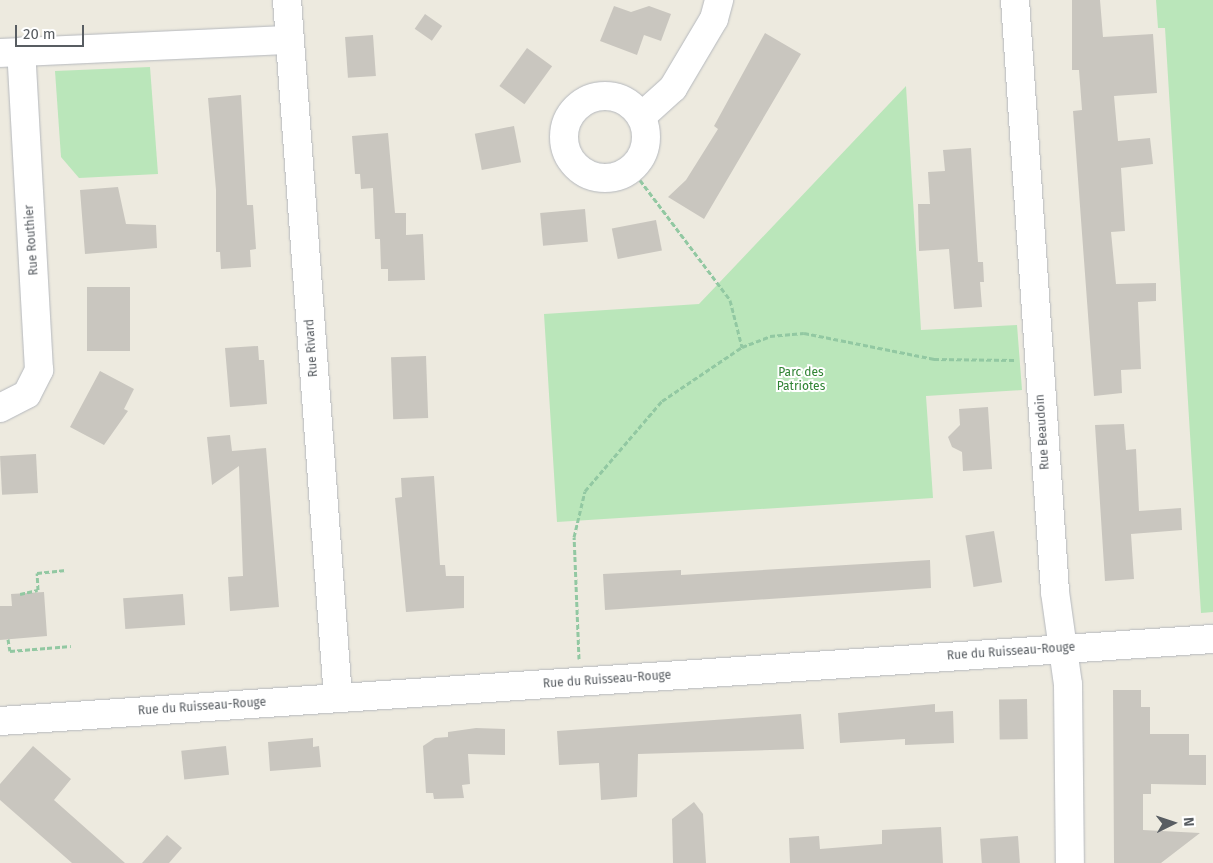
<!DOCTYPE html>
<html>
<head>
<meta charset="utf-8">
<style>
  body { margin:0 }
  #map { position:relative; width:1213px; height:863px; overflow:hidden; background:#edeadf; font-family:"Fira Sans",sans-serif }
  div>[style] { position:absolute }
  .green>* { inset:0; background:#bae6ba }
  .building>* { inset:0; background:#c9c6bf; transform-origin:0 0 }
  .path>* { height:3px; margin-top:-1.5px; transform-origin:0; background:repeating-linear-gradient(90deg,#92c8a2 0 5px,transparent 0 7.5px) }
  .roads { filter:drop-shadow(0 0 1px #b5b8bd) drop-shadow(0 0 1px #b5b8bd) }
  .minor>* { height:28px; margin:-14px; padding:0 14px; transform-origin:14px; border-radius:14px; background:#fff }
  .minor>.ring { margin:-14px; padding:0; box-sizing:content-box; background:none; border:28px solid #fff; border-radius:50% }
  span { translate:-50% -50%; white-space:nowrap; text-align:center; line-height:1.15; -webkit-text-stroke:4px #fff; paint-order:stroke }
  .street-label { font-size:12px; color:#585d62 }
  .park-label { font-size:12px; color:#2f8333 }
  .north { position:absolute; left:1148px; top:798px; width:50px; height:50px; -webkit-text-stroke:4px #fff; paint-order:stroke; rotate:86deg; font-size:14px; font-weight:700; line-height:20px; text-align:center; color:#585d62 }
  .north::after { content:''; display:block; margin:auto; width:18px; height:22px; background:#585d62; clip-path:polygon(50% 0,100% 100%,50% 72%,0 100%) }
  .scale { position:absolute; left:15px; top:25px; width:69px; height:22px; box-sizing:border-box; border:2px solid #585d62; border-top:0; padding-left:6px; font-size:15px; line-height:18px; white-space:nowrap; color:#585d62; -webkit-text-stroke:4px #fff; paint-order:stroke }
</style>
</head>
<body>
<div id="map">
  <div class="green">
    <div style="clip-path:polygon(1156px 0,1213px 0,1213px 612px,1201px 613px,1165px 28px,1158px 28px)"></div>
    <div style="clip-path:polygon(150px 67px,158px 174px,79px 178px,61px 157px,55px 71px)"></div>
    <div style="clip-path:polygon(906px 86px,921px 330px,1017px 325px,1022px 390px,926px 396px,933px 498px,557px 522px,544px 314px,699px 304px)"></div>
  </div>
  <div class="building">
    <div style="clip-path:polygon(1072px 0,1100px 0,1103px 37px,1153px 34px,1157px 93px,1114px 96px,1118px 141px,1150px 138px,1153px 164px,1121px 168px,1125px 231px,1111px 232px,1116px 284px,1156px 283px,1156px 301px,1138px 302px,1141px 369px,1121px 370px,1122px 393px,1094px 396px,1073px 111px,1082px 110px,1079px 70px,1072px 70px)"></div>
    <div style="clip-path:polygon(614px 6px,631px 12px,649px 6px,671px 14px,661px 41px,644px 35px,637px 55px,600px 41px)"></div>
    <div style="left:425px;top:14px;width:21px;height:18px;rotate:35deg"></div>
    <div style="clip-path:polygon(765px 33px,801px 54px,704px 219px,668px 197px,686px 180px,718px 129px,714px 126px)"></div>
    <div style="left:373px;top:35px;width:41px;height:28px;rotate:86deg"></div>
    <div style="left:527px;top:48px;width:31px;height:47px;rotate:36deg"></div>
    <div style="clip-path:polygon(241px 95px,247px 205px,253px 205px,256px 249px,250px 250px,251px 267px,221px 269px,220px 252px,216px 252px,216px 190px,208px 98px)"></div>
    <div style="left:514px;top:126px;width:37px;height:40px;rotate:79deg"></div>
    <div style="clip-path:polygon(388px 133px,395px 213px,406px 213px,406px 235px,423px 234px,425px 280px,388px 281px,388px 269px,381px 269px,380px 239px,375px 239px,373px 188px,361px 189px,360px 174px,355px 174px,352px 136px)"></div>
    <div style="clip-path:polygon(971px 148px,978px 262px,983px 262px,984px 282px,980px 282px,982px 307px,954px 309px,949px 249px,919px 251px,918px 204px,930px 204px,928px 172px,945px 171px,943px 150px)"></div>
    <div style="clip-path:polygon(118px 187px,126px 224px,156px 225px,157px 248px,85px 254px,80px 190px)"></div>
    <div style="left:585px;top:209px;width:33px;height:45px;rotate:85deg"></div>
    <div style="left:656px;top:220px;width:31px;height:45px;rotate:79deg"></div>
    <div style="left:130px;top:287px;width:64px;height:43px;rotate:90deg"></div>
    <div style="clip-path:polygon(258px 346px,259px 360px,264px 360px,267px 404px,230px 407px,225px 348px)"></div>
    <div style="left:426px;top:356px;width:62px;height:35px;rotate:88deg"></div>
    <div style="clip-path:polygon(100px 371px,134px 389px,124px 409px,128px 411px,104px 445px,70px 427px)"></div>
    <div style="clip-path:polygon(988px 407px,992px 469px,963px 471px,962px 452px,952px 447px,948px 437px,960px 425px,959px 409px)"></div>
    <div style="clip-path:polygon(1124px 424px,1126px 450px,1136px 449px,1139px 511px,1181px 508px,1182px 530px,1131px 534px,1134px 579px,1105px 581px,1095px 425px)"></div>
    <div style="clip-path:polygon(230px 435px,232px 451px,266px 448px,279px 607px,230px 611px,228px 577px,243px 576px,239px 466px,212px 485px,207px 437px)"></div>
    <div style="left:36px;top:454px;width:39px;height:36px;rotate:87deg"></div>
    <div style="clip-path:polygon(434px 476px,440px 565px,445px 565px,446px 576px,464px 576px,464px 608px,406px 612px,395px 498px,402px 497px,401px 478px)"></div>
    <div style="left:994px;top:531px;width:52px;height:29px;rotate:81deg"></div>
    <div style="clip-path:polygon(930px 560px,931px 588px,605px 610px,603px 574px,681px 570px,681px 575px)"></div>
    <div style="clip-path:polygon(44px 592px,47px 636px,0 640px,0 606px,12px 606px,11px 594px)"></div>
    <div style="left:183px;top:594px;width:31px;height:60px;rotate:86deg"></div>
    <div style="clip-path:polygon(1113px 690px,1141px 690px,1141px 707px,1150px 707px,1150px 734px,1189px 734px,1189px 755px,1206px 755px,1206px 785px,1151px 784px,1151px 794px,1143px 794px,1143px 830px,1200px 833px,1161px 863px,1114px 863px)"></div>
    <div style="left:1027px;top:699px;width:40px;height:28px;rotate:89deg"></div>
    <div style="clip-path:polygon(935px 704px,935px 712px,953px 711px,954px 743px,905px 745px,905px 739px,840px 743px,838px 713px)"></div>
    <div style="clip-path:polygon(801px 714px,804px 749px,638px 754px,637px 797px,601px 800px,599px 763px,559px 765px,557px 731px)"></div>
    <div style="clip-path:polygon(476px 728px,505px 729px,505px 755px,468px 754px,470px 784px,462px 785px,464px 798px,434px 799px,433px 793px,426px 793px,423px 746px,435px 738px,448px 737px,448px 732px)"></div>
    <div style="clip-path:polygon(313px 738px,313px 747px,319px 746px,321px 767px,270px 771px,268px 742px)"></div>
    <div style="clip-path:polygon(33px 746px,71px 779px,54px 800px,125px 863px,72px 863px,0 800px,0 784px)"></div>
    <div style="left:226px;top:746px;width:29px;height:45px;rotate:84deg"></div>
    <div style="clip-path:polygon(694px 802px,703px 814px,706px 863px,673px 863px,672px 819px)"></div>
    <div style="clip-path:polygon(941px 827px,943px 863px,790px 863px,789px 838px,819px 836px,820px 849px,882px 844px,882px 830px)"></div>
    <div style="clip-path:polygon(167px 835px,182px 848px,169px 863px,142px 863px)"></div>
    <div style="left:1018px;top:836px;width:27px;height:38px;rotate:86deg"></div>
  </div>
  <div class="path">
    <div style="left:631px;top:168px;width:165px;rotate:53.1deg"></div>
    <div style="left:730px;top:300px;width:49px;rotate:75.7deg"></div>
    <div style="left:742px;top:347px;width:30px;rotate:-21deg"></div>
    <div style="left:770px;top:336px;width:34px;rotate:-5deg"></div>
    <div style="left:804px;top:333px;width:133px;rotate:11.3deg"></div>
    <div style="left:934px;top:359px;width:81px;rotate:0.7deg"></div>
    <div style="left:20px;top:594px;width:18px;rotate:-13deg"></div>
    <div style="left:38px;top:590px;width:17px;rotate:-93deg"></div>
    <div style="left:37px;top:573px;width:29px;rotate:-6deg"></div>
    <div style="left:8px;top:639px;width:12px;rotate:81deg"></div>
    <div style="left:10px;top:651px;width:61px;rotate:-4.7deg"></div>
    <div style="left:579px;top:659px;width:122px;rotate:-92.3deg"></div>
    <div style="left:574px;top:537px;width:47px;rotate:-76.6deg"></div>
    <div style="left:585px;top:491px;width:118px;rotate:-49.5deg"></div>
    <div style="left:662px;top:401px;width:97px;rotate:-34deg"></div>
  </div>
  <div class="roads">
    <div class="minor">
      <div style="left:287px;top:0;width:699px;rotate:85.82deg"></div>
      <div style="left:1015px;top:0;width:593px;rotate:86.13deg"></div>
      <div style="left:1055px;top:592px;width:93px;rotate:82deg"></div>
      <div style="left:1068px;top:684px;width:179px;rotate:89.4deg"></div>
      <div style="left:0;top:53px;width:289px;rotate:-2.6deg"></div>
      <div class="ring" style="left:564px;top:96px;width:54px;height:54px"></div>
      <div style="left:642px;top:116px;width:42px;rotate:-42.1deg"></div>
      <div style="left:673px;top:88px;width:80px;rotate:-59.3deg"></div>
      <div style="left:714px;top:19px;width:20px;rotate:-75deg"></div>
      <div style="left:0;top:408px;width:30px;rotate:-27deg"></div>
      <div style="left:27px;top:394px;width:27px;rotate:-63deg"></div>
      <div style="left:39px;top:370px;width:319px;rotate:-93.2deg"></div>
      <div style="left:0;top:721px;width:1216px;rotate:-3.87deg"></div>
    </div>
  </div>
  <div class="street-label">
    <span style="left:32px;top:240px;rotate:-94deg">Rue Routhier</span>
    <span style="left:312px;top:348px;rotate:-94deg">Rue Rivard</span>
    <span style="left:1043px;top:432px;rotate:-94deg">Rue Beaudoin</span>
    <span style="left:1011px;top:652px;rotate:-4deg">Rue du Ruisseau-Rouge</span>
    <span style="left:607px;top:680px;rotate:-4deg">Rue du Ruisseau-Rouge</span>
    <span style="left:202px;top:707px;rotate:-4deg">Rue du Ruisseau-Rouge</span>
  </div>
  <div class="park-label">
    <span style="left:801px;top:380px">Parc des<br>Patriotes</span>
  </div>
  <div class="north">N</div>
  <div class="scale">20 m</div>
</div>
</body>
</html>
